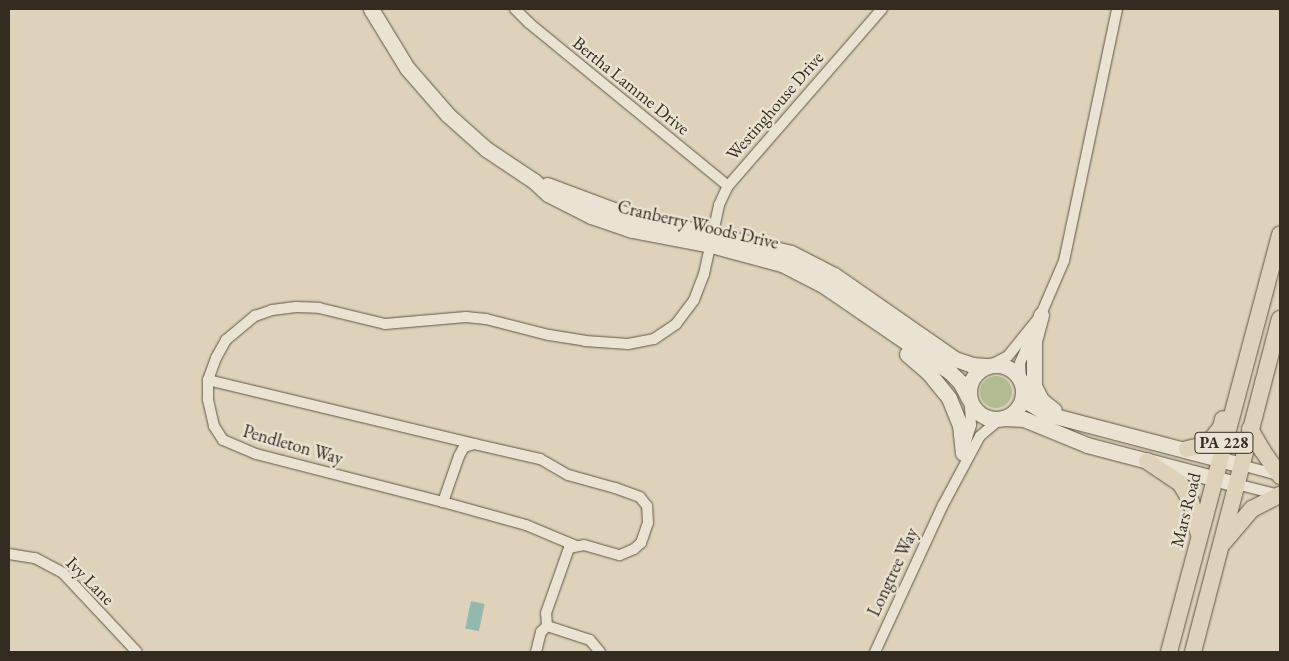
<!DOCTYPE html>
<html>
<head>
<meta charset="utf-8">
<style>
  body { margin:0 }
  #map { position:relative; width:1289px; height:661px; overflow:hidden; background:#ded3ba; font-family:"EB Garamond",serif }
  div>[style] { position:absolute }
  .green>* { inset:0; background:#b1bc90 }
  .round { border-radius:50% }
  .water>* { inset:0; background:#93b8af; transform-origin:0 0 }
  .roads { filter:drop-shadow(0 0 1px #5f5647) drop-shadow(0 0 1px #5f5647) }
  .street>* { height:10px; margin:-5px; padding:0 5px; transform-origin:5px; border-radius:5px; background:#eae2d2 }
  .secondary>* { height:15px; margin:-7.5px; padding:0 7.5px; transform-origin:7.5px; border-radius:7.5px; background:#eae2d2 }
  .secondary>.ring { margin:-7.5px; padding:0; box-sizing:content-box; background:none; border:15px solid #eae2d2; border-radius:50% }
  .primary>* { height:16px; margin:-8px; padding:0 8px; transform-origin:8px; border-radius:8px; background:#ded3ba }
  span { translate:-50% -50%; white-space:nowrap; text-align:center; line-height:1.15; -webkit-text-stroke:5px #eae2d2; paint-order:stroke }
  .shield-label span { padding:1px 4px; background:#eae2d2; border:1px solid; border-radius:4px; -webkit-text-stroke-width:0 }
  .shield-label { font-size:16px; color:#352c21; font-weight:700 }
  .street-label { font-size:18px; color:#352c21 }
  .frame { position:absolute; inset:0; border:10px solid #352c21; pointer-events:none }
</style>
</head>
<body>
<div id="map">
  <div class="green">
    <div class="round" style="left:980px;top:376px;width:32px;height:32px"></div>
  </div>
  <div class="water">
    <div style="left:471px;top:601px;width:14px;height:28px;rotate:12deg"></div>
  </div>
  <div class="roads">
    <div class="street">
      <div style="left:515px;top:9px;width:20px;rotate:45deg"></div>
      <div style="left:529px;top:23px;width:257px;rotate:39.3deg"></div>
      <div style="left:1039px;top:319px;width:63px;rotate:-66.7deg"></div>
      <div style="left:1064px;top:261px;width:258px;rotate:-78.1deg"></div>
      <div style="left:991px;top:365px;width:19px;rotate:-28deg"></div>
      <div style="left:1008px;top:356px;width:46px;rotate:-51.1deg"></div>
      <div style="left:208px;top:380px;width:274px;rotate:13.5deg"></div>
      <div style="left:1021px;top:382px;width:19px;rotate:-93deg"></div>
      <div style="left:1020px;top:363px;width:28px;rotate:-67deg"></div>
      <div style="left:964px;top:448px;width:24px;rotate:-73deg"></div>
      <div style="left:971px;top:425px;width:22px;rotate:-93deg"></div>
      <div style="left:1241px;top:465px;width:39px;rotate:15deg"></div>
      <div style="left:1236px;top:484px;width:44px;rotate:14.3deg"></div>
      <div style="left:443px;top:502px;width:86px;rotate:15.5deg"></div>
      <div style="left:526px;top:525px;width:54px;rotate:22.8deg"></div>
      <div style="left:9px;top:554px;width:26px;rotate:9deg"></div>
      <div style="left:35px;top:558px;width:32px;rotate:28deg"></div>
      <div style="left:63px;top:573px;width:108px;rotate:46.9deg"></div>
      <div style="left:536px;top:652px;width:21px;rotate:-76deg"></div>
      <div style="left:541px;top:632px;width:8px;rotate:-45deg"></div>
      <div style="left:600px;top:652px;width:16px;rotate:-130deg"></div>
      <div style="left:590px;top:640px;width:45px;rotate:-162deg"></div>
      <div style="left:547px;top:626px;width:13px;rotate:-94deg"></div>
      <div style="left:546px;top:613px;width:69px;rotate:-70.5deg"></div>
      <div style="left:569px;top:548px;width:15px;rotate:-11deg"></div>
      <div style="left:584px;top:545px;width:37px;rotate:16deg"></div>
      <div style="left:620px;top:555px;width:15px;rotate:-23deg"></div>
      <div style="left:634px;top:549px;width:9px;rotate:-41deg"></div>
      <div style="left:641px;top:543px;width:21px;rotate:-71deg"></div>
      <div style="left:648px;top:523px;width:17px;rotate:-93deg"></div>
      <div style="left:647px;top:506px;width:11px;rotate:-128deg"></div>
      <div style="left:640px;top:497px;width:27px;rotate:-160deg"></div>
      <div style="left:615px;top:488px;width:49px;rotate:-164.5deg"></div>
      <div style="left:568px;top:475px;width:32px;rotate:-150deg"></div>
      <div style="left:540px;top:459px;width:68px;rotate:-167.2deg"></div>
      <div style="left:474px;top:444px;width:10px;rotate:163deg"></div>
      <div style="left:464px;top:447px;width:10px;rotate:119deg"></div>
      <div style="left:459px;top:456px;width:49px;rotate:109.2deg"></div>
      <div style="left:443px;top:502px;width:193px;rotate:-165.6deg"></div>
      <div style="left:256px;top:454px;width:36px;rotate:-157deg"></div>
      <div style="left:223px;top:440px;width:17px;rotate:-123deg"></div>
      <div style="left:214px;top:426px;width:28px;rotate:-103deg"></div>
      <div style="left:208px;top:399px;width:19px;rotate:-90deg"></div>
      <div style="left:208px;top:380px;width:23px;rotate:-70deg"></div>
      <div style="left:216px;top:358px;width:21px;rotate:-61deg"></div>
      <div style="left:226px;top:340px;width:38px;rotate:-40deg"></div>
      <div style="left:255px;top:316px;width:18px;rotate:-19deg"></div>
      <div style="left:272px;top:310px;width:24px;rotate:-7deg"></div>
      <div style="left:296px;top:307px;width:23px;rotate:2deg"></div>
      <div style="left:319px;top:308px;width:68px;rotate:13.6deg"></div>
      <div style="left:385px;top:324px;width:81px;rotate:-4.9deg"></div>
      <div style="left:466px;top:317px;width:20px;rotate:6deg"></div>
      <div style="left:486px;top:319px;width:65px;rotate:14.3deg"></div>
      <div style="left:549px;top:335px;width:36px;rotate:9deg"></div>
      <div style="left:585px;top:341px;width:43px;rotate:4deg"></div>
      <div style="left:628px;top:344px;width:26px;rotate:-11deg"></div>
      <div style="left:654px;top:339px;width:27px;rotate:-34deg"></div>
      <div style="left:676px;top:324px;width:30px;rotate:-53deg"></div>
      <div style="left:694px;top:300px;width:28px;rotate:-69deg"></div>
      <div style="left:704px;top:274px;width:71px;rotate:-77.7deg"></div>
      <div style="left:719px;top:205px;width:21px;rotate:-65deg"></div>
      <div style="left:728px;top:186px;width:235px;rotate:-49deg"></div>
      <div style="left:875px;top:652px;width:162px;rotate:-65.2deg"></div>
      <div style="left:943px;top:505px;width:78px;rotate:-61.8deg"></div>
      <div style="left:980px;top:436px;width:26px;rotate:-40deg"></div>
    </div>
    <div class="secondary">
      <div style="left:371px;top:9px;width:69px;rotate:58.6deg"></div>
      <div style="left:407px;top:68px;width:62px;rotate:48.9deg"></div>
      <div style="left:448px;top:115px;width:51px;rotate:41.8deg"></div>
      <div style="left:486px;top:149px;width:58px;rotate:33.7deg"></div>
      <div style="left:534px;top:181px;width:19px;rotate:43deg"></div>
      <div style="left:548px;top:194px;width:48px;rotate:27.1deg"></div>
      <div style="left:591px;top:216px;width:43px;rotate:18.9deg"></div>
      <div style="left:632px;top:230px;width:80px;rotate:10.8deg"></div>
      <div style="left:711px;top:245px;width:73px;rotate:15deg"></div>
      <div style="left:782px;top:264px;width:46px;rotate:27.1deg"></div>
      <div style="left:823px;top:285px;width:154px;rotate:34.4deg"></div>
      <div style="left:950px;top:372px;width:14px;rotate:45deg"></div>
      <div style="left:960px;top:382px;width:19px;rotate:62deg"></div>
      <div style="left:547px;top:185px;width:82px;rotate:20.6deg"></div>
      <div style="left:624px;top:214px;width:171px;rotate:13.1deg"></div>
      <div style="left:791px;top:253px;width:48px;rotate:27.1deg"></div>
      <div style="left:834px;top:275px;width:147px;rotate:34.8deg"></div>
      <div style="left:955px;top:359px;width:18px;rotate:19deg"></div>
      <div style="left:972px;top:365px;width:14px;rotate:4deg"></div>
      <div style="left:1041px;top:315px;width:27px;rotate:105deg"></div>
      <div style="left:1034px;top:341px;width:45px;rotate:90deg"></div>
      <div style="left:1034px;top:386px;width:16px;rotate:63deg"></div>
      <div style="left:1041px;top:400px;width:16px;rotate:38deg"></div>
      <div style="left:907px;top:354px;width:28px;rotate:41deg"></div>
      <div style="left:928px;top:372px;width:33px;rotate:51deg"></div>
      <div style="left:949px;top:398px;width:29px;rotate:68deg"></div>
      <div style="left:960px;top:425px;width:28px;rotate:84deg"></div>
      <div class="ring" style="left:969px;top:365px;width:39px;height:39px"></div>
      <div style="left:1023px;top:387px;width:19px;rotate:65deg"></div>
      <div style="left:1031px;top:404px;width:19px;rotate:32deg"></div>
      <div style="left:1047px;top:414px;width:201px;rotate:14.7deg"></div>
      <div style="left:1004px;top:418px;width:20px;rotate:3deg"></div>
      <div style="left:1024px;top:419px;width:68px;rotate:22.4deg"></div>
      <div style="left:1087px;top:445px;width:154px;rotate:14.7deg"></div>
    </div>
    <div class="primary">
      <div style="left:1250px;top:429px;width:24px;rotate:60deg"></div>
      <div style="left:1262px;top:450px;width:32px;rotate:55deg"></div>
      <div style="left:1187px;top:449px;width:18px;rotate:-13deg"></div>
      <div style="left:1205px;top:445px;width:8px;rotate:-40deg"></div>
      <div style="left:1211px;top:440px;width:16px;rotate:-52deg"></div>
      <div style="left:1221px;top:427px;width:8px;rotate:-76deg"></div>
      <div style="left:1147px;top:461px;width:40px;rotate:34deg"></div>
      <div style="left:1180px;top:483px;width:21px;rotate:59deg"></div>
      <div style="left:1191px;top:501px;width:32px;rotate:77deg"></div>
      <div style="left:1223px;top:543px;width:45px;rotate:-49.5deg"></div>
      <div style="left:1252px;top:509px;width:31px;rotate:-27deg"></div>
      <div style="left:1169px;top:652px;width:432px;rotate:-75.1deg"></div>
      <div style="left:1193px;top:652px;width:344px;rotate:-75.4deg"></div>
    </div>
  </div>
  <div class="shield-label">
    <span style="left:1224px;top:443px">PA 228</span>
  </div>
  <div class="street-label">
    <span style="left:631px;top:86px;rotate:39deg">Bertha Lamme Drive</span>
    <span style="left:775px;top:106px;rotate:-49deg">Westinghouse Drive</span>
    <span style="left:698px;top:225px;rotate:13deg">Cranberry Woods Drive</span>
    <span style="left:293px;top:445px;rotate:16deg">Pendleton Way</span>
    <span style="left:1186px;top:510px;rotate:-76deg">Mars Road</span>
    <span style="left:893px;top:572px;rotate:-65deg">Longtree Way</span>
    <span style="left:90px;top:581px;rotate:45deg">Ivy Lane</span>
  </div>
  <div class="frame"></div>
</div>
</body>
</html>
